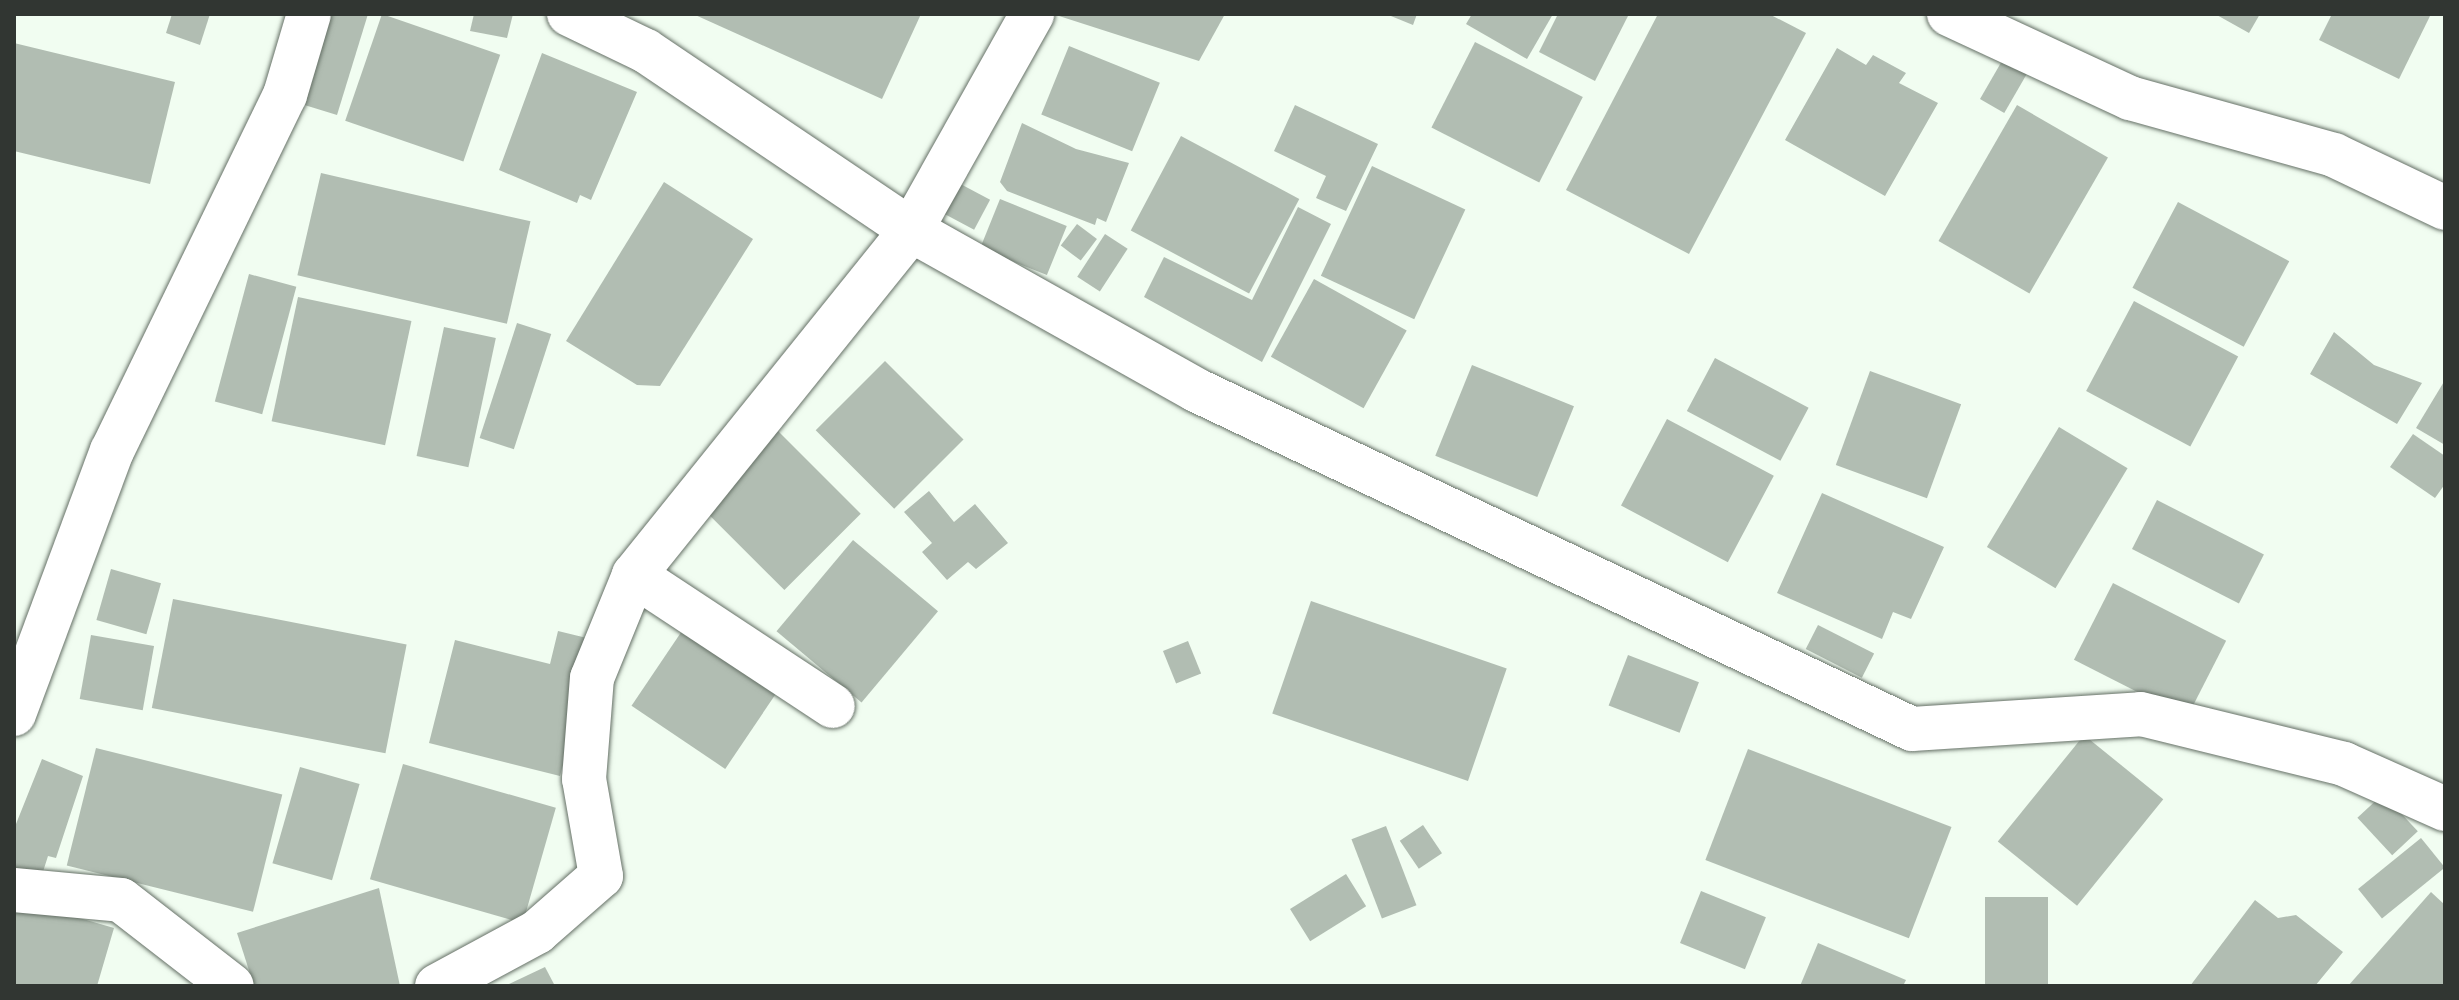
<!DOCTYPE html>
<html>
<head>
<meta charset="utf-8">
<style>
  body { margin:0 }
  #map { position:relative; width:2459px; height:1000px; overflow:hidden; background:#f1fdf1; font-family:Helvetica,sans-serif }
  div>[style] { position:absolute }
  .building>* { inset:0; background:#b1bdb2; transform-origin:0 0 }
  .roads { filter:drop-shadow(0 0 2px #657066) drop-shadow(0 0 2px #657066) }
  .minor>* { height:44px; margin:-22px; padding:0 22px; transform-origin:22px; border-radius:22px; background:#fff }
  span { translate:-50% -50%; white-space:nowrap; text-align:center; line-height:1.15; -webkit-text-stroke:8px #f1fdf1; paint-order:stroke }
  .frame { position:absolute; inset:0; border:16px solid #313632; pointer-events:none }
</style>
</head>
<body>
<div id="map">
  <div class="building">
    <div style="clip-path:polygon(172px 14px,210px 14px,200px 45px,166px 33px)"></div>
    <div style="clip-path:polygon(324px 14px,368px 14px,337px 115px,298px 103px)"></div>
    <div style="left:382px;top:14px;width:125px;height:113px;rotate:19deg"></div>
    <div style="clip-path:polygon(474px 14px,513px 14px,507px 38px,470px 31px)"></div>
    <div style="clip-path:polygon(693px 14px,921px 14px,882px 99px)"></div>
    <div style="clip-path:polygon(1225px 14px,1199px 61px,1059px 16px,1060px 14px)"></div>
    <div style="clip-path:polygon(1386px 14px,1417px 14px,1413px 25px)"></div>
    <div style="clip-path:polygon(1472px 14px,1553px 14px,1527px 59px,1466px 24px)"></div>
    <div style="clip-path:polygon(1558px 14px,1629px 14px,1595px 81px,1539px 52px)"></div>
    <div style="clip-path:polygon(1658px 14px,1769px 14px,1806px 33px,1689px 254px,1566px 190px)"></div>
    <div style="clip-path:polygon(2215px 14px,2260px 14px,2249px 33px)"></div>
    <div style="clip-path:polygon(2332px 14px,2431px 14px,2399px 79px,2319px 40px)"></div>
    <div style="left:1475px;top:42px;width:121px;height:96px;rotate:27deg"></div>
    <div style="clip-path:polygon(14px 43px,175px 82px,150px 184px,14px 151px)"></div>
    <div style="left:1069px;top:46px;width:98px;height:74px;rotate:22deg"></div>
    <div style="clip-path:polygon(1837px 48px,1866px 65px,1873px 55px,1906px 73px,1899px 83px,1938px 103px,1885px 196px,1785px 140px)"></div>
    <div style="clip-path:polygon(542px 53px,637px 92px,591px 200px,580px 195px,577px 203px,499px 170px)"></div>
    <div style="left:2006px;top:54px;width:28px;height:52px;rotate:30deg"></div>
    <div style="clip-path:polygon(1295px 105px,1378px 144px,1346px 211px,1316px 198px,1326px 176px,1274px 151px)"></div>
    <div style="left:2017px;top:105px;width:105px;height:157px;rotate:30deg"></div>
    <div style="clip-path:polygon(1022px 123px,1076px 149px,1129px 163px,1106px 222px,1097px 218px,1095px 225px,1007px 191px,1000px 182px)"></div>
    <div style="left:1181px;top:136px;width:134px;height:107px;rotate:28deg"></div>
    <div style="left:1372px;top:166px;width:103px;height:121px;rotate:25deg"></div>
    <div style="left:321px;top:173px;width:215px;height:105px;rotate:13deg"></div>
    <div style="left:953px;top:180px;width:42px;height:34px;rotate:28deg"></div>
    <div style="clip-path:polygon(664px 182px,753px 239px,660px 386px,637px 385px,566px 341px)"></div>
    <div style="left:1000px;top:199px;width:72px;height:53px;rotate:22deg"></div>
    <div style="left:2178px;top:202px;width:126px;height:97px;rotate:28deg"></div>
    <div style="clip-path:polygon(1298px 207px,1331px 224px,1262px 362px,1144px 297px,1164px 257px,1252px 300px)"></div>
    <div style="left:1077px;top:224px;width:25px;height:27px;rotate:37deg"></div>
    <div style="left:1105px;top:234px;width:27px;height:51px;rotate:33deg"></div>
    <div style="left:249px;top:274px;width:49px;height:132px;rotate:15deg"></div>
    <div style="left:1314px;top:279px;width:106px;height:89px;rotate:29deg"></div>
    <div style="left:298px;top:297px;width:116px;height:127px;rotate:12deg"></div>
    <div style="left:2134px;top:301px;width:118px;height:102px;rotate:28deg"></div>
    <div style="left:517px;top:323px;width:36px;height:121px;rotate:18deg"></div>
    <div style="left:444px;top:327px;width:53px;height:132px;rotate:12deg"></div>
    <div style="clip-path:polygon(2334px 332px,2374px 365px,2422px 383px,2397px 424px,2310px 374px)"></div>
    <div style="left:1715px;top:358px;width:106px;height:60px;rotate:28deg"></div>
    <div style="left:885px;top:361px;width:111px;height:98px;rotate:45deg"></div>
    <div style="left:1472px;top:365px;width:110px;height:98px;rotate:22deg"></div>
    <div style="left:1870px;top:371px;width:97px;height:100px;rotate:20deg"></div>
    <div style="clip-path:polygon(2445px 380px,2445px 445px,2416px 428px)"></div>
    <div style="left:1667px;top:419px;width:121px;height:98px;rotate:28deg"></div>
    <div style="left:2059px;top:427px;width:80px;height:140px;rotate:31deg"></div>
    <div style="left:778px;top:431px;width:117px;height:108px;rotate:45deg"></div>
    <div style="clip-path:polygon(2413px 434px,2445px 456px,2445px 484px,2435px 498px,2390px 467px)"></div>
    <div style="clip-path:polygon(929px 491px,954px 522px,975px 504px,1008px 543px,976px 569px,968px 562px,947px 580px,922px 552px,932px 543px,904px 512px)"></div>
    <div style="clip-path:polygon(1822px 493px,1944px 547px,1911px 619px,1893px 612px,1882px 639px,1777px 593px)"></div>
    <div style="left:2157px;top:500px;width:120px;height:55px;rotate:27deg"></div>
    <div style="left:853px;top:540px;width:111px;height:119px;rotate:40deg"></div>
    <div style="left:111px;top:569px;width:52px;height:53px;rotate:16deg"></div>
    <div style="left:2113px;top:583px;width:127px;height:86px;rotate:27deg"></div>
    <div style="left:173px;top:599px;width:238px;height:111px;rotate:11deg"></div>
    <div style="left:1311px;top:601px;width:207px;height:119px;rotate:19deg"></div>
    <div style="left:688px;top:622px;width:113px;height:101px;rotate:34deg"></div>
    <div style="left:1818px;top:625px;width:63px;height:27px;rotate:27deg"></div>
    <div style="clip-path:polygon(558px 631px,595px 640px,560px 776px,429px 743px,455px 640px,550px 664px)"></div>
    <div style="left:91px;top:635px;width:64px;height:65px;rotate:10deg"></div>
    <div style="left:1188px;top:641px;width:35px;height:27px;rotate:68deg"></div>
    <div style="left:1628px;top:655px;width:76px;height:54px;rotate:21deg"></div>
    <div style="left:2084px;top:735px;width:102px;height:137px;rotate:39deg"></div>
    <div style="left:96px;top:748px;width:192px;height:121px;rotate:14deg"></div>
    <div style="left:1748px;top:749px;width:218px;height:119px;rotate:21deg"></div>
    <div style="clip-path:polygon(42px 759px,83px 776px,56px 858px,48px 856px,41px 878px,14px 870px,14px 829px)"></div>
    <div style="left:403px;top:764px;width:159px;height:120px;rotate:16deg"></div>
    <div style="left:300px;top:767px;width:62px;height:100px;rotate:16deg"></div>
    <div style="left:2383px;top:794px;width:51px;height:35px;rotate:47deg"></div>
    <div style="left:1423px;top:825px;width:34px;height:28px;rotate:56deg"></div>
    <div style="left:1386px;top:826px;width:85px;height:37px;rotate:69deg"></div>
    <div style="left:2421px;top:838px;width:38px;height:81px;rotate:51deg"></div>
    <div style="left:1346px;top:874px;width:38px;height:66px;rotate:58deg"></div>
    <div style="clip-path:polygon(379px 888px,400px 986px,254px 986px,237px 933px)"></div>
    <div style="left:1701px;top:891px;width:70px;height:56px;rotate:22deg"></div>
    <div style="clip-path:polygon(2431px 892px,2445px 905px,2445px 986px,2348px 986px)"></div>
    <div style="left:1985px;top:897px;width:63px;height:89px"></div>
    <div style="clip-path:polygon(14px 899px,114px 928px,97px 986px,14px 986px)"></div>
    <div style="clip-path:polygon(2255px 900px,2278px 918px,2296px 915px,2343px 952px,2315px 986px,2190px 986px)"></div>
    <div style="clip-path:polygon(1818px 943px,1906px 980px,1903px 986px,1800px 986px)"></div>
    <div style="clip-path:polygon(545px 967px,555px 986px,505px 986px)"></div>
  </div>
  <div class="roads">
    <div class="minor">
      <div style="left:569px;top:14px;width:85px;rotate:25.7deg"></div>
      <div style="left:646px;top:51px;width:320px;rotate:34deg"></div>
      <div style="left:911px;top:230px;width:327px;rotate:29.3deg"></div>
      <div style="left:1196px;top:390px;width:792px;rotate:25.34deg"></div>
      <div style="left:1912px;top:729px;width:229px;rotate:-3.7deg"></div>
      <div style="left:2141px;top:714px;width:209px;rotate:13.8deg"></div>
      <div style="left:2344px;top:764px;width:111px;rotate:24deg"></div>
      <div style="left:1949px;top:14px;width:200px;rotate:24.9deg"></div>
      <div style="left:2130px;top:98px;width:212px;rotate:15.6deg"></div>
      <div style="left:2334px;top:155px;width:123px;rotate:25.5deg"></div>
      <div style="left:634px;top:575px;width:238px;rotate:33.4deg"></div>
      <div style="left:14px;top:714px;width:281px;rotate:-69.6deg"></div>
      <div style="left:112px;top:451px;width:396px;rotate:-64.1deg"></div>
      <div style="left:285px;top:95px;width:84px;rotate:-73.5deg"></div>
      <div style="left:14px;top:890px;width:107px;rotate:5.3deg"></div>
      <div style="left:121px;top:900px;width:140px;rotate:37.8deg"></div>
      <div style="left:437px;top:986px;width:114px;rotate:-28.4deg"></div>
      <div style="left:537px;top:932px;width:85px;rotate:-41.2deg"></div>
      <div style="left:601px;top:876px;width:98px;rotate:-99.9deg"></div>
      <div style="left:584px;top:779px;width:101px;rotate:-85.5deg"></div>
      <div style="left:592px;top:678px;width:111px;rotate:-67.8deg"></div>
      <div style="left:634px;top:575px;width:442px;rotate:-51.2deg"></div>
      <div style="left:911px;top:230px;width:248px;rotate:-60.7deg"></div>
    </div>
  </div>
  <div class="frame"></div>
</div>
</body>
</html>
